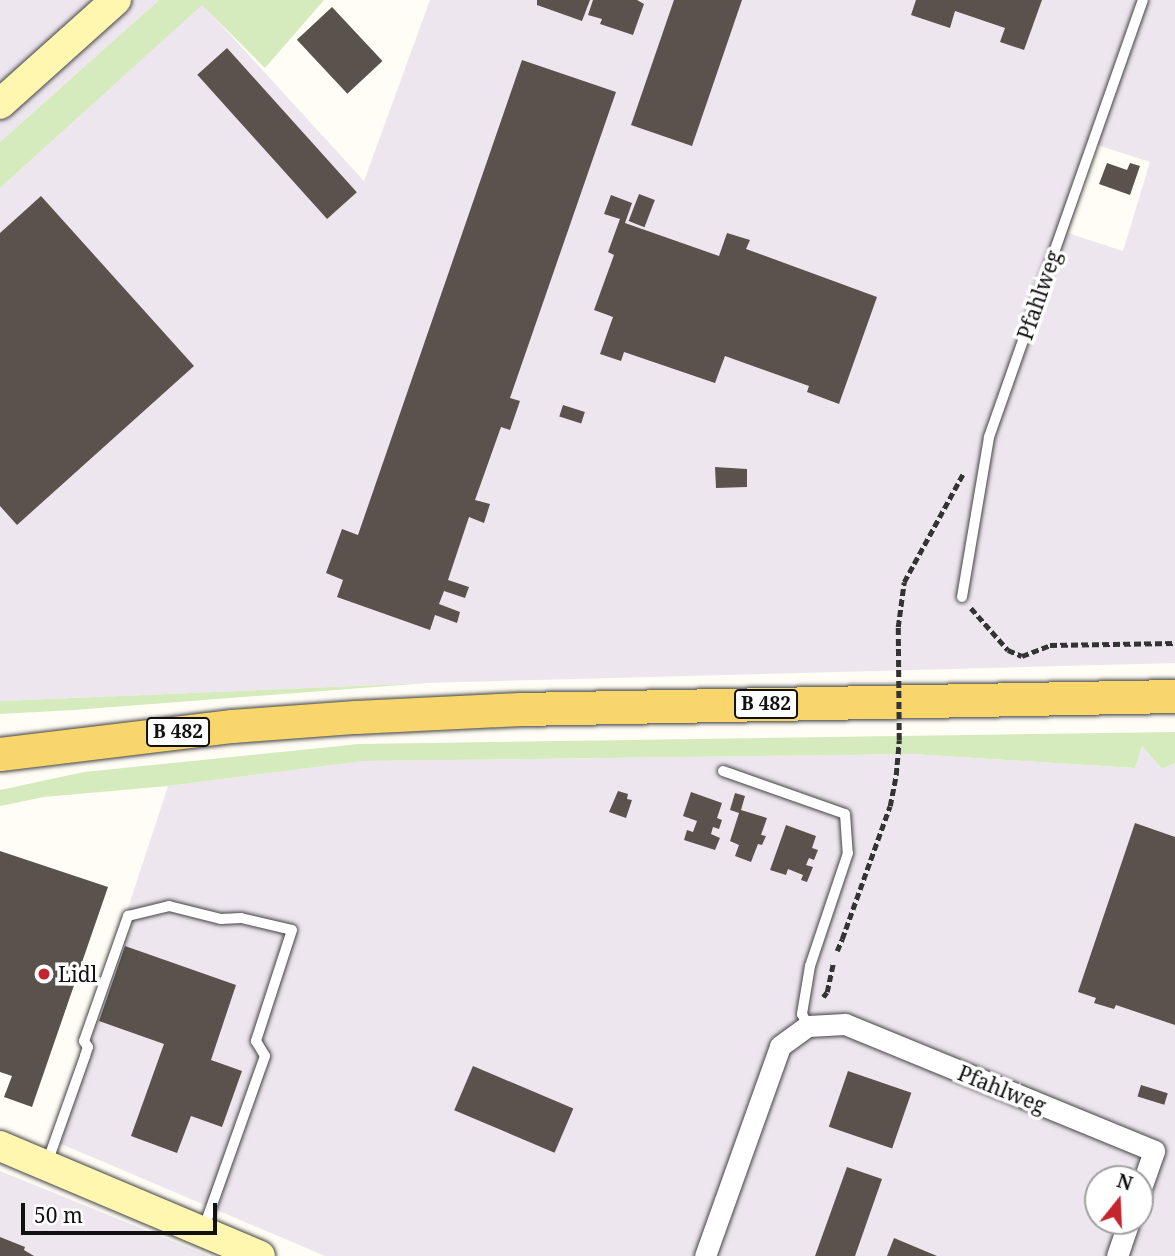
<!DOCTYPE html>
<html>
<head>
<meta charset="utf-8">
<style>
  body { margin:0 }
  #map { position:relative; width:1175px; height:1256px; overflow:hidden; background:#fffdf5; font-family:"Noto Serif",serif }
  div>[style] { position:absolute }
  .industrial>* { inset:0; background:#eee6ef }
  .green>* { inset:0; background:#d5ebbd }
  .building>* { inset:0; background:#5a524d; transform-origin:0 0 }
  .path>* { height:4.5px; margin-top:-2.25px; transform-origin:0; background:repeating-linear-gradient(90deg,#333 0 7px,transparent 0 10.5px) }
  .roads { filter:drop-shadow(0 0 2px #444) drop-shadow(0 0 2px #444) }
  .service>* { height:10px; margin:-5px; padding:0 5px; transform-origin:5px; border-radius:5px; background:#fff }
  .minor>* { height:21px; margin:-10.5px; padding:0 10.5px; transform-origin:10.5px; border-radius:10.5px; background:#fff }
  .secondary>* { height:30px; margin:-15px; padding:0 15px; transform-origin:15px; border-radius:15px; background:#fff6b0 }
  .primary>* { height:33px; margin:-16.5px; padding:0 16.5px; transform-origin:16.5px; border-radius:16.5px; background:#f9d66b }
  .path-bridge>* { height:4.5px; margin-top:-2.25px; transform-origin:0; background:repeating-linear-gradient(90deg,#333 0 7px,transparent 0 10.5px) }
  .dots>* { width:19px; height:19px; translate:-50% -50%; box-sizing:border-box; border:4px solid #fff; border-radius:50% }
  span { translate:-50% -50%; white-space:nowrap; text-align:center; line-height:1.15; -webkit-text-stroke:7px #fff; paint-order:stroke }
  .shield-label span { padding:2px 5px; background:#fff; border:2px solid; border-radius:5px; -webkit-text-stroke-width:0 }
  .shield-label { font-size:19px; color:#111; font-weight:700 }
  .street-label { font-size:21px; color:#111 }
  .poi-label { font-size:21px; color:#111 }
  .left { translate:0 -50%; text-align:left }
  .north { position:absolute; left:1084px; top:1165px; width:70px; height:70px; box-sizing:border-box; background:#fff; border:2px solid #a0a0a0; border-radius:50%; rotate:18deg; font-size:19px; font-weight:700; line-height:28px; text-align:center; color:#111 }
  .north::after { content:''; display:block; margin:auto; width:24px; height:32px; background:#c4262e; clip-path:polygon(50% 0,100% 100%,50% 72%,0 100%) }
  .scale { position:absolute; left:21px; top:1203px; width:196px; height:32px; box-sizing:border-box; border:4px solid #111; border-top:0; padding-left:9px; font-size:21px; line-height:24px; white-space:nowrap; color:#111; -webkit-text-stroke:5px #fff; paint-order:stroke }
</style>
</head>
<body>
<div id="map">
  <div class="industrial">
    <div style="clip-path:polygon(0 0,159px 0,0 142px)"></div>
    <div style="clip-path:polygon(evenodd,430px 0,1175px 0,1175px 663px,427px 683px,0 701px,0 188px,202px 4px,364px 181px,430px 0,1097px 145px,1150px 162px,1123px 251px,1068px 233px,1097px 145px)"></div>
    <div style="clip-path:polygon(evenodd,1142px 746px,1162px 769px,1175px 763px,1175px 1256px,325px 1256px,52px 1140px,168px 786px,363px 761px,912px 754px,1135px 768px,1142px 746px,1098px 1179px,1140px 1179px,1140px 1221px,1098px 1221px,1098px 1179px)"></div>
    <div style="clip-path:polygon(0 1171px,209px 1256px,0 1256px)"></div>
  </div>
  <div class="green">
    <div style="clip-path:polygon(159px 0,324px 0,265px 68px,202px 5px,0 188px,0 142px)"></div>
    <div style="clip-path:polygon(427px 683px,74px 710px,0 714px,0 701px)"></div>
    <div style="clip-path:polygon(1175px 732px,1175px 763px,1162px 769px,1142px 746px,1135px 768px,912px 754px,364px 761px,168px 786px,44px 797px,0 806px,0 790px,84px 772px,359px 744px)"></div>
  </div>
  <div class="building">
    <div style="clip-path:polygon(537px 0,590px 0,582px 21px,537px 5px)"></div>
    <div style="clip-path:polygon(593px 0,637px 0,644px 4px,633px 35px,600px 24px,602px 19px,588px 15px)"></div>
    <div style="clip-path:polygon(674px 0,742px 0,692px 146px,631px 125px)"></div>
    <div style="clip-path:polygon(916px 0,1042px 0,1024px 50px,1000px 42px,1005px 28px,955px 11px,950px 28px,911px 15px)"></div>
    <div style="left:332px;top:7px;width:74px;height:48px;rotate:47deg"></div>
    <div style="left:227px;top:48px;width:194px;height:40px;rotate:48deg"></div>
    <div style="clip-path:polygon(522px 60px,616px 92px,510px 398px,520px 401px,510px 430px,501px 427px,475px 500px,490px 504px,484px 523px,469px 517px,448px 580px,469px 587px,465px 598px,444px 591px,439px 604px,460px 612px,457px 623px,435px 615px,430px 630px,337px 597px,343px 580px,326px 573px,342px 529px,358px 535px)"></div>
    <div style="clip-path:polygon(1107px 163px,1127px 170px,1130px 163px,1140px 166px,1130px 195px,1099px 184px)"></div>
    <div style="left:639px;top:194px;width:17px;height:29px;rotate:21deg"></div>
    <div style="clip-path:polygon(611px 195px,632px 203px,625px 223px,719px 256px,727px 233px,750px 240px,746px 249px,877px 297px,839px 404px,807px 392px,809px 386px,725px 356px,715px 383px,624px 352px,621px 361px,600px 354px,613px 317px,594px 310px,614px 255px,608px 252px,620px 219px,604px 214px)"></div>
    <div style="clip-path:polygon(41px 196px,194px 366px,17px 525px,0 506px,0 233px)"></div>
    <div style="left:563px;top:405px;width:23px;height:12px;rotate:18deg"></div>
    <div style="clip-path:polygon(715px 467px,747px 469px,747px 487px,716px 488px)"></div>
    <div style="clip-path:polygon(618px 791px,628px 794px,627px 799px,632px 800px,626px 818px,609px 812px)"></div>
    <div style="clip-path:polygon(691px 792px,722px 803px,717px 818px,722px 820px,719px 829px,713px 827px,711px 834px,720px 838px,715px 850px,684px 840px,687px 830px,693px 832px,697px 821px,683px 816px)"></div>
    <div style="clip-path:polygon(735px 793px,745px 796px,741px 810px,767px 818px,761px 835px,766px 836px,762px 845px,758px 844px,751px 862px,735px 856px,739px 845px,730px 841px,739px 813px,730px 810px)"></div>
    <div style="clip-path:polygon(1135px 823px,1175px 837px,1175px 1025px,1116px 1005px,1114px 1009px,1094px 1003px,1096px 998px,1078px 992px)"></div>
    <div style="clip-path:polygon(786px 825px,816px 836px,812px 848px,818px 850px,814px 860px,809px 858px,806px 865px,813px 867px,807px 882px,801px 880px,803px 875px,788px 869px,786px 875px,770px 870px)"></div>
    <div style="clip-path:polygon(0 851px,108px 887px,32px 1107px,4px 1097px,12px 1076px,0 1072px)"></div>
    <div style="clip-path:polygon(125px 946px,236px 985px,211px 1060px,242px 1071px,222px 1127px,191px 1116px,177px 1153px,131px 1136px,164px 1044px,99px 1021px)"></div>
    <div style="left:473px;top:1066px;width:109px;height:48px;rotate:23deg"></div>
    <div style="left:848px;top:1071px;width:67px;height:59px;rotate:19deg"></div>
    <div style="left:1141px;top:1085px;width:28px;height:12px;rotate:17deg"></div>
    <div style="clip-path:polygon(847px 1167px,882px 1179px,855px 1256px,815px 1256px)"></div>
    <div style="clip-path:polygon(0 1237px,25px 1247px,24px 1250px,34px 1256px,0 1256px)"></div>
    <div style="clip-path:polygon(894px 1238px,937px 1256px,887px 1256px)"></div>
  </div>
  <div class="path">
    <div style="left:971px;top:608px;width:56px;rotate:48.6deg"></div>
    <div style="left:1008px;top:650px;width:15px;rotate:23deg"></div>
    <div style="left:1022px;top:656px;width:30px;rotate:-21deg"></div>
    <div style="left:1050px;top:645px;width:125px;rotate:-0.9deg"></div>
    <div style="left:898px;top:627px;width:45px;rotate:-82.4deg"></div>
    <div style="left:904px;top:582px;width:125px;rotate:-61.4deg"></div>
    <div style="left:837px;top:951px;width:13px;rotate:-67deg"></div>
    <div style="left:823px;top:997px;width:6px;rotate:-51deg"></div>
    <div style="left:827px;top:992px;width:30px;rotate:-78deg"></div>
  </div>
  <div class="roads">
    <div class="service">
      <div style="left:962px;top:597px;width:162px;rotate:-80.4deg"></div>
      <div style="left:989px;top:437px;width:463px;rotate:-70.6deg"></div>
      <div style="left:723px;top:771px;width:129px;rotate:19.4deg"></div>
      <div style="left:845px;top:814px;width:39px;rotate:86deg"></div>
      <div style="left:848px;top:853px;width:119px;rotate:108.6deg"></div>
      <div style="left:810px;top:966px;width:49px;rotate:99.5deg"></div>
      <div style="left:802px;top:1014px;width:13px;rotate:63deg"></div>
      <div style="left:47px;top:1163px;width:114px;rotate:-70.4deg"></div>
      <div style="left:85px;top:1056px;width:9px;rotate:-72deg"></div>
      <div style="left:88px;top:1047px;width:7px;rotate:-124deg"></div>
      <div style="left:84px;top:1041px;width:133px;rotate:-70.6deg"></div>
      <div style="left:128px;top:916px;width:42px;rotate:-13.7deg"></div>
      <div style="left:169px;top:906px;width:54px;rotate:14deg"></div>
      <div style="left:221px;top:919px;width:20px;rotate:-3deg"></div>
      <div style="left:241px;top:918px;width:52px;rotate:13.2deg"></div>
      <div style="left:292px;top:930px;width:117px;rotate:108deg"></div>
      <div style="left:256px;top:1041px;width:17px;rotate:59deg"></div>
      <div style="left:265px;top:1056px;width:185px;rotate:109.6deg"></div>
    </div>
    <div class="minor">
      <div style="left:705px;top:1256px;width:223px;rotate:-70.3deg"></div>
      <div style="left:780px;top:1046px;width:34px;rotate:-36deg"></div>
      <div style="left:808px;top:1026px;width:37px;rotate:-3deg"></div>
      <div style="left:845px;top:1024px;width:334px;rotate:22.3deg"></div>
      <div style="left:1154px;top:1151px;width:42px;rotate:109.3deg"></div>
      <div style="left:1117px;top:1256px;width:37px;rotate:-71deg"></div>
    </div>
    <div class="secondary">
      <div style="left:0;top:104px;width:156px;rotate:-41.9deg"></div>
      <div style="left:0;top:1146px;width:282px;rotate:22.9deg"></div>
    </div>
    <div class="primary">
      <div style="left:0;top:754px;width:234px;rotate:-6.9deg"></div>
      <div style="left:232px;top:726px;width:124px;rotate:-4.2deg"></div>
      <div style="left:356px;top:717px;width:165px;rotate:-2.8deg"></div>
      <div style="left:521px;top:709px;width:654px;rotate:-1.14deg"></div>
    </div>
  </div>
  <div class="path-bridge">
    <div style="left:842px;top:939px;width:141px;rotate:-70.2deg"></div>
    <div style="left:890px;top:806px;width:32px;rotate:-79deg"></div>
    <div style="left:896px;top:775px;width:35px;rotate:-85deg"></div>
    <div style="left:899px;top:740px;width:113px;rotate:-90.5deg"></div>
  </div>
  <div class="dots">
    <div style="left:44px;top:974px;background:#c4262e"></div>
  </div>
  <div class="shield-label">
    <span style="left:766px;top:704px">B 482</span>
    <span style="left:178px;top:732px">B 482</span>
  </div>
  <div class="street-label">
    <span style="left:1039px;top:295px;rotate:-71deg">Pfahlweg</span>
    <span style="left:1002px;top:1089px;rotate:22deg">Pfahlweg</span>
  </div>
  <div class="poi-label">
    <span class="left" style="left:58px;top:974px">Lidl</span>
  </div>
  <div class="north">N</div>
  <div class="scale">50 m</div>
</div>
</body>
</html>
